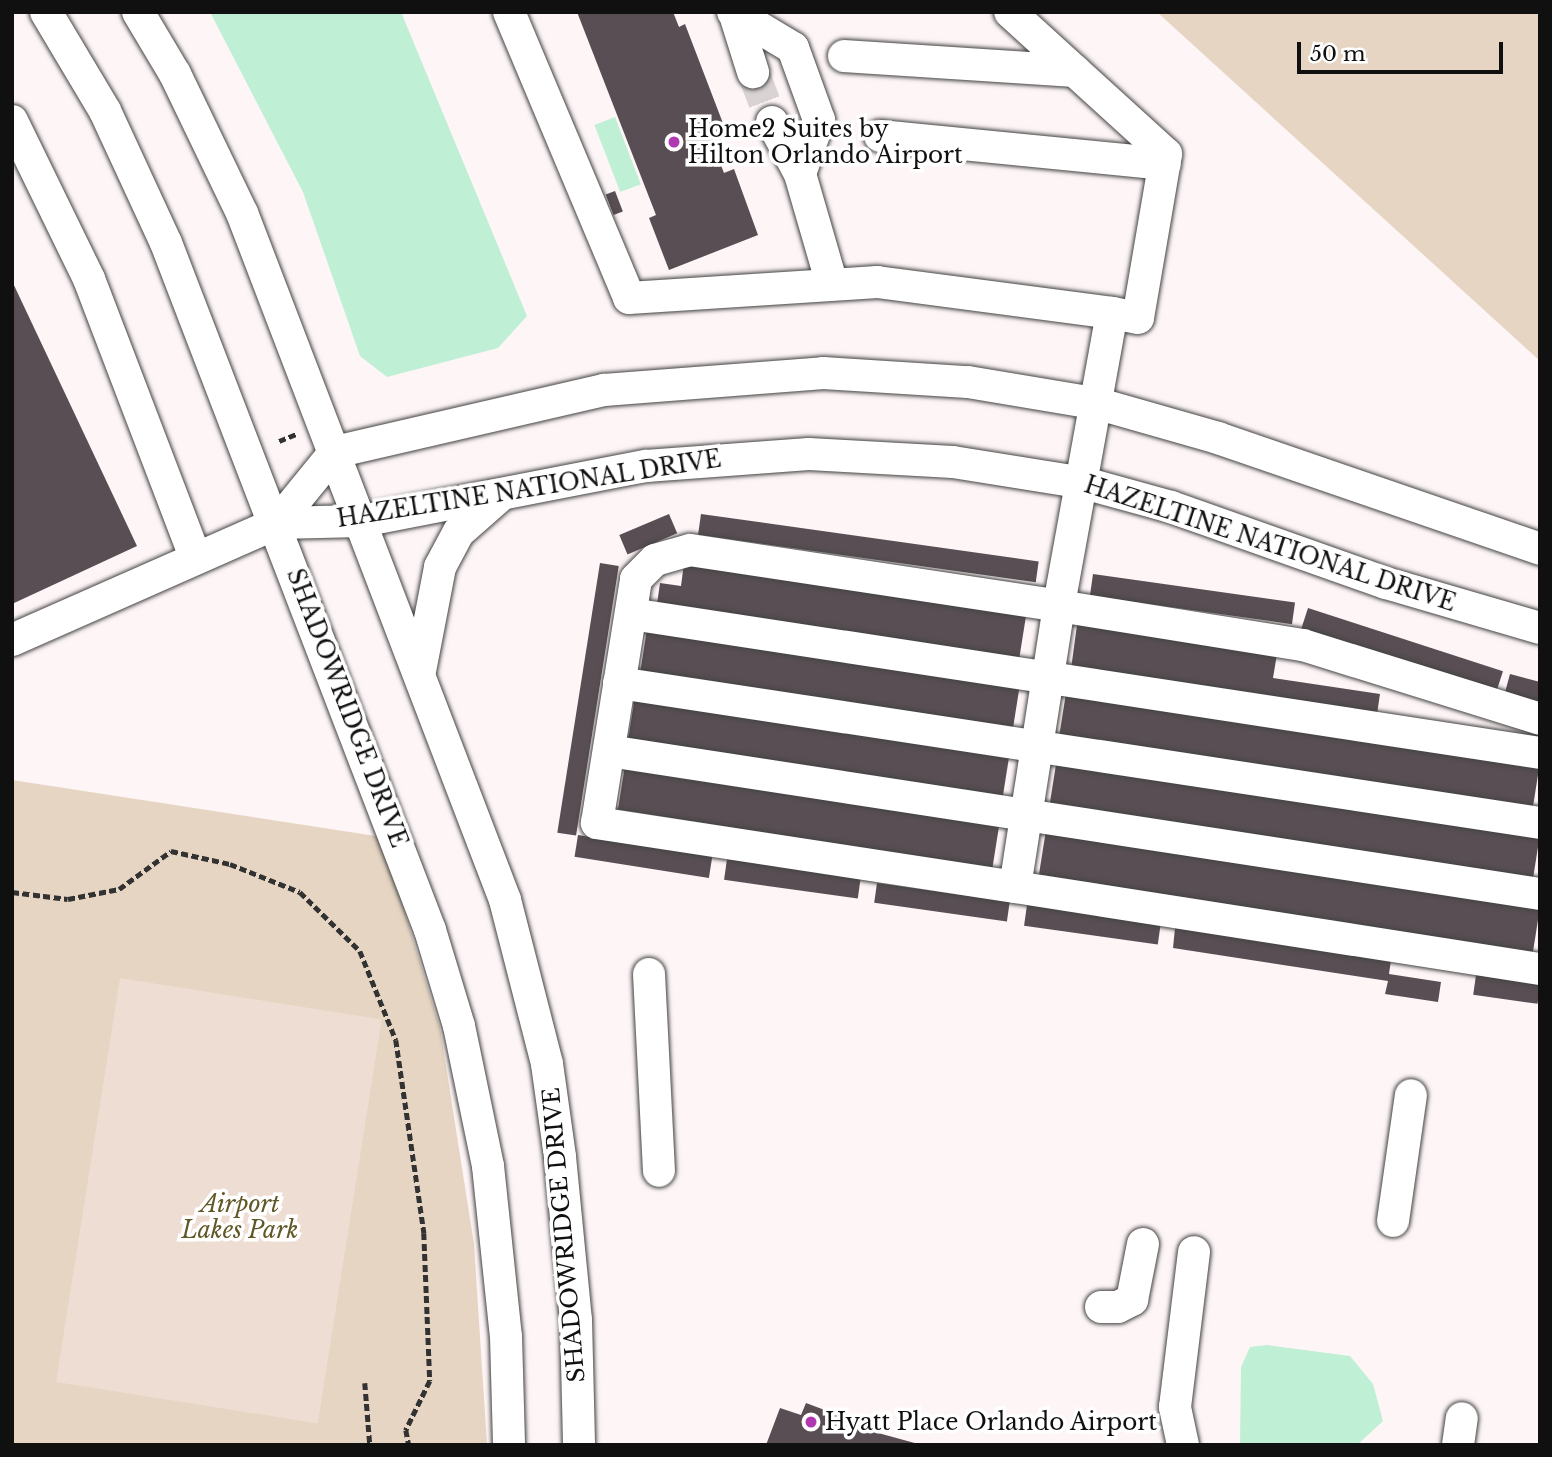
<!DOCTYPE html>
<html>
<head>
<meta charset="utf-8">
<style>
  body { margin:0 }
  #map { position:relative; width:1552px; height:1457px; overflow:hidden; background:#fef5f6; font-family:"Libre Baskerville",serif }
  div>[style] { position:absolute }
  .green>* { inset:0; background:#e5d5c2 }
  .pitch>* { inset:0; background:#eeddd2; transform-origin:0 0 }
  .water>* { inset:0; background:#bfefd4; transform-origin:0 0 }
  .building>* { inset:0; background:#584e53; transform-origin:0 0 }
  .minor-tunnel>* { height:32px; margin-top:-16px; transform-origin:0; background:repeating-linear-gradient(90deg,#dad3d4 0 32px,transparent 0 48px) }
  .path>* { height:4.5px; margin-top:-2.25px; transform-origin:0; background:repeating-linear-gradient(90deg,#323232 0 7px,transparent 0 10.5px) }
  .roads { filter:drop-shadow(0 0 2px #434343) drop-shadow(0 0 2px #434343) }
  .minor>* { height:32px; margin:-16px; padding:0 16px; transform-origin:16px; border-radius:16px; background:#fff }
  .dots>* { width:19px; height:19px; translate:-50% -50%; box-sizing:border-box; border:4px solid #fff; border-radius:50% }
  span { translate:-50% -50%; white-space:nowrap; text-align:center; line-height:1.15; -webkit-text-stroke:7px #fff; paint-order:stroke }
  .poi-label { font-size:23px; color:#101010 }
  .left { translate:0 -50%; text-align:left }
  .street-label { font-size:23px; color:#101010 }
  .park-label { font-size:23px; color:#615828; font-style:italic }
  .frame { position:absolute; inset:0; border:14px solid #101010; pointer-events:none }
  .scale { position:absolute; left:1297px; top:42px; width:206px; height:32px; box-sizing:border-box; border:4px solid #101010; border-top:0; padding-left:9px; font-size:21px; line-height:24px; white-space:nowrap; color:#101010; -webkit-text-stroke:5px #fff; paint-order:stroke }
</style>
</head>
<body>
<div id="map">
  <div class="green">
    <div style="clip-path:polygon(1157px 12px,1540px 12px,1540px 361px)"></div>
    <div style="clip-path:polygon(12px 780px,382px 837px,440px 1028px,474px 1244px,487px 1445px,12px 1445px)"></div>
  </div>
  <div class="pitch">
    <div style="left:120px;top:978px;width:265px;height:409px;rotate:9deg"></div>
  </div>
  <div class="water">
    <div style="clip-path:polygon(210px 12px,401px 12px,527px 316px,498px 348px,387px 377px,360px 356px,303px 192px)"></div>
    <div style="left:615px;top:117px;width:72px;height:22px;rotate:69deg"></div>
    <div style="clip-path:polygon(1267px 1345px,1350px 1356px,1373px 1384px,1383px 1421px,1357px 1445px,1240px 1445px,1241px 1367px,1250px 1347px)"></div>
  </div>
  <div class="building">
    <div style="clip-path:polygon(577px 12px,673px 12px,679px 27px,685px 24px,729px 139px,713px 145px,724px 173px,734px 169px,758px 235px,669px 270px,649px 218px,656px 215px)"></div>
    <div style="left:615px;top:191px;width:22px;height:10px;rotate:69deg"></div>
    <div style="clip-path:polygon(12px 281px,137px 546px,12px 604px)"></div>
    <div style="left:669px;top:514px;width:21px;height:54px;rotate:67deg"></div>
    <div style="left:701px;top:514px;width:341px;height:21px;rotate:8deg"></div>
    <div style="left:600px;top:563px;width:19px;height:273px;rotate:9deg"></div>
    <div style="clip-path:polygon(684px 563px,1026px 616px,1019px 660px,657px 604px,660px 583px,681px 586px)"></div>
    <div style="left:1093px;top:574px;width:204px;height:22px;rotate:8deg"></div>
    <div style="left:1308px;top:608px;width:205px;height:22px;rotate:18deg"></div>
    <div style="clip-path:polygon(1077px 625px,1277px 654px,1273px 678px,1380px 694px,1377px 714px,1071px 669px)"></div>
    <div style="left:647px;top:629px;width:377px;height:46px;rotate:9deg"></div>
    <div style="clip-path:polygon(1510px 674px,1540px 682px,1540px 706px,1504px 696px)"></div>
    <div style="left:1066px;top:693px;width:479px;height:45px;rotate:9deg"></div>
    <div style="left:635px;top:696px;width:379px;height:44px;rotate:9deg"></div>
    <div style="left:1057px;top:758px;width:489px;height:46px;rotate:9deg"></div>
    <div style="left:625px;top:765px;width:379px;height:45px;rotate:9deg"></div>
    <div style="left:1046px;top:830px;width:500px;height:45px;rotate:9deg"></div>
    <div style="left:578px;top:835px;width:136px;height:22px;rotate:9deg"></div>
    <div style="left:727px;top:859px;width:135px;height:21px;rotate:8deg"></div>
    <div style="left:877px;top:883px;width:134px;height:20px;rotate:8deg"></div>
    <div style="left:1027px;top:905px;width:135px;height:21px;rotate:8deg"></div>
    <div style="clip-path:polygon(1175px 928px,1391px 960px,1389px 974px,1441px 982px,1438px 1002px,1385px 994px,1388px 981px,1173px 948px)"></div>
    <div style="left:1476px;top:975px;width:65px;height:20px;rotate:8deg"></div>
    <div style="clip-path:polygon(806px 1403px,846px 1418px,849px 1425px,922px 1445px,766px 1445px,780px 1408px,801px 1415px)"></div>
  </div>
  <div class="minor-tunnel">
    <div style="left:753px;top:72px;width:53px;rotate:69.2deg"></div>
  </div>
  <div class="path">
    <div style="left:279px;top:441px;width:18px;rotate:-22deg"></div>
    <div style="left:12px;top:892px;width:56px;rotate:7.1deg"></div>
    <div style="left:68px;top:899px;width:52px;rotate:-11.1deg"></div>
    <div style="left:119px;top:889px;width:64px;rotate:-36.2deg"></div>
    <div style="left:171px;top:851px;width:60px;rotate:12.4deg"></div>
    <div style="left:230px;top:864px;width:75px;rotate:21.8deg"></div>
    <div style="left:300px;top:892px;width:84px;rotate:44.5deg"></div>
    <div style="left:360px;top:951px;width:96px;rotate:68deg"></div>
    <div style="left:396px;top:1040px;width:195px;rotate:81.7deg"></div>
    <div style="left:424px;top:1233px;width:148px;rotate:87.7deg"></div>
    <div style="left:430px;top:1381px;width:55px;rotate:116.1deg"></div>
    <div style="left:406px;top:1430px;width:15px;rotate:79deg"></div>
    <div style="left:365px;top:1383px;width:62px;rotate:85.4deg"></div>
  </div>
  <div class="roads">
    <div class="minor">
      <div style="left:46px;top:12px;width:115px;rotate:59.2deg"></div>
      <div style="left:105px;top:111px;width:145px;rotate:65.2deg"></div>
      <div style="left:166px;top:243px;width:736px;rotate:68.98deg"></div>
      <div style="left:430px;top:930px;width:100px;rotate:73.2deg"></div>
      <div style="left:459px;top:1026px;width:143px;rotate:78.3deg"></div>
      <div style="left:488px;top:1166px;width:171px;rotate:84deg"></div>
      <div style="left:506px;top:1336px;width:109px;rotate:88.4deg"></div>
      <div style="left:138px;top:12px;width:72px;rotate:59.2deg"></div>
      <div style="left:175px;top:74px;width:154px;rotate:64.3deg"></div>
      <div style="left:242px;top:213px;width:736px;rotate:69.05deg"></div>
      <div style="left:505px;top:900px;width:169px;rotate:75.6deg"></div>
      <div style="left:547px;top:1064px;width:94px;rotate:82deg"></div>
      <div style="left:560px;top:1157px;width:164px;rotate:84.4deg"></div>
      <div style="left:576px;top:1320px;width:125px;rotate:88.6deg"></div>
      <div style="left:509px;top:12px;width:310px;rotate:67.2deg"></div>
      <div style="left:629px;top:298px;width:249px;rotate:-3.7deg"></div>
      <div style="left:877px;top:282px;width:237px;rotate:7.5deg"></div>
      <div style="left:1112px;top:313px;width:298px;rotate:100.3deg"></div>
      <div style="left:1059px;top:606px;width:284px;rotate:98.9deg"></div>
      <div style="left:1015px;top:887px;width:423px;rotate:-171.3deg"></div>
      <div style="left:597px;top:823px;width:247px;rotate:-80.9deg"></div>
      <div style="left:636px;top:579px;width:27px;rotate:-45deg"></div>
      <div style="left:655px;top:560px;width:36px;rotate:-16deg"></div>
      <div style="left:690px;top:550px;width:373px;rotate:8.6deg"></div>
      <div style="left:1059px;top:606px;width:247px;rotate:9.1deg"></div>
      <div style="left:1303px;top:645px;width:248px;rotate:17.3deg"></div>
      <div style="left:733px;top:12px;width:70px;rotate:31deg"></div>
      <div style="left:793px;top:48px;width:77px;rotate:70.1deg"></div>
      <div style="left:819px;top:120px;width:57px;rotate:109.4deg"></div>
      <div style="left:800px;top:174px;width:111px;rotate:73.8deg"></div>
      <div style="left:1010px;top:12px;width:211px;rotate:42.3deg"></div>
      <div style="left:1166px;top:154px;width:166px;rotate:99.7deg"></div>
      <div style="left:1138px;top:318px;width:26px;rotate:-169deg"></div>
      <div style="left:736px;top:18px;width:57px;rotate:72.5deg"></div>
      <div style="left:844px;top:56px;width:231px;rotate:3.7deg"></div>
      <div style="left:12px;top:121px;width:176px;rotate:64deg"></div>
      <div style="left:89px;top:279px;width:297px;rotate:69.1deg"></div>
      <div style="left:772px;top:122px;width:59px;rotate:61.7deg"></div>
      <div style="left:880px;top:136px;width:286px;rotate:5.6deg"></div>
      <div style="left:277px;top:523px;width:92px;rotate:-50.8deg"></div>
      <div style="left:335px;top:452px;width:276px;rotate:-13deg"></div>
      <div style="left:604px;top:390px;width:220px;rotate:-4.4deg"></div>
      <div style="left:823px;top:373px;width:145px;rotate:3.6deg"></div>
      <div style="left:968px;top:382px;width:133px;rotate:9.5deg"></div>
      <div style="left:1099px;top:404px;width:124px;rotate:15.9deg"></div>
      <div style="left:1218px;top:438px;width:341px;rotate:19deg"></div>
      <div style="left:631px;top:614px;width:920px;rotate:8.69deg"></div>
      <div style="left:12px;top:640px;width:290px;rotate:-23.8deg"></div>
      <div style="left:277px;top:523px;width:85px;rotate:-1.3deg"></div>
      <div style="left:362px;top:521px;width:289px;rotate:-11deg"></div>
      <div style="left:646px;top:466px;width:163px;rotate:-4.2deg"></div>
      <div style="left:809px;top:454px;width:144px;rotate:3.2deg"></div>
      <div style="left:953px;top:462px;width:133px;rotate:9.1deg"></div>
      <div style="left:1084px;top:483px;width:90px;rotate:15.4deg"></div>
      <div style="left:1171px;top:507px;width:228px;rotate:19.5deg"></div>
      <div style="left:1386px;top:583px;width:160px;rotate:16.3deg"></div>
      <div style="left:420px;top:671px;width:106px;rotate:-79.1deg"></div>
      <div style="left:440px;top:567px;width:40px;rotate:-62deg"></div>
      <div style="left:459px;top:532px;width:56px;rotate:-41.4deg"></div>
      <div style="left:619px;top:683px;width:932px;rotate:8.64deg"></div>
      <div style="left:609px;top:751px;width:942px;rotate:8.73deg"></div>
      <div style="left:1015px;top:887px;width:531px;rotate:8.88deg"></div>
      <div style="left:649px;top:974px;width:197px;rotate:87.1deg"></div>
      <div style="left:1393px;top:1221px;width:127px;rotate:-81.9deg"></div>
      <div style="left:1101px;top:1307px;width:17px"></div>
      <div style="left:1118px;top:1307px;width:16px;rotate:-27deg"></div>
      <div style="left:1132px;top:1300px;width:57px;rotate:-78.9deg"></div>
      <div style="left:1183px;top:1445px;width:39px;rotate:-102deg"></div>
      <div style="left:1175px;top:1407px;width:156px;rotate:-83deg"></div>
      <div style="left:1458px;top:1445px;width:27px;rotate:-82deg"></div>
    </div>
  </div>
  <div class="dots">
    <div style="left:674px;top:142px;background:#b038b0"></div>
    <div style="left:811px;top:1422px;background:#b038b0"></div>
  </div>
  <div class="poi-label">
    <span class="left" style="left:688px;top:142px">Home2 Suites by<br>Hilton Orlando Airport</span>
    <span class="left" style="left:825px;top:1422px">Hyatt Place Orlando Airport</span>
  </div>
  <div class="street-label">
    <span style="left:529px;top:489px;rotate:-9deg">HAZELTINE NATIONAL DRIVE</span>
    <span style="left:1270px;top:544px;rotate:18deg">HAZELTINE NATIONAL DRIVE</span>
    <span style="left:347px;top:708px;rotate:69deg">SHADOWRIDGE DRIVE</span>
    <span style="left:564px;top:1235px;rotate:-95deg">SHADOWRIDGE DRIVE</span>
  </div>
  <div class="park-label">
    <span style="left:240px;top:1217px">Airport<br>Lakes Park</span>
  </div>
  <div class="frame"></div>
  <div class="scale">50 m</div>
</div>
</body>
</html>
